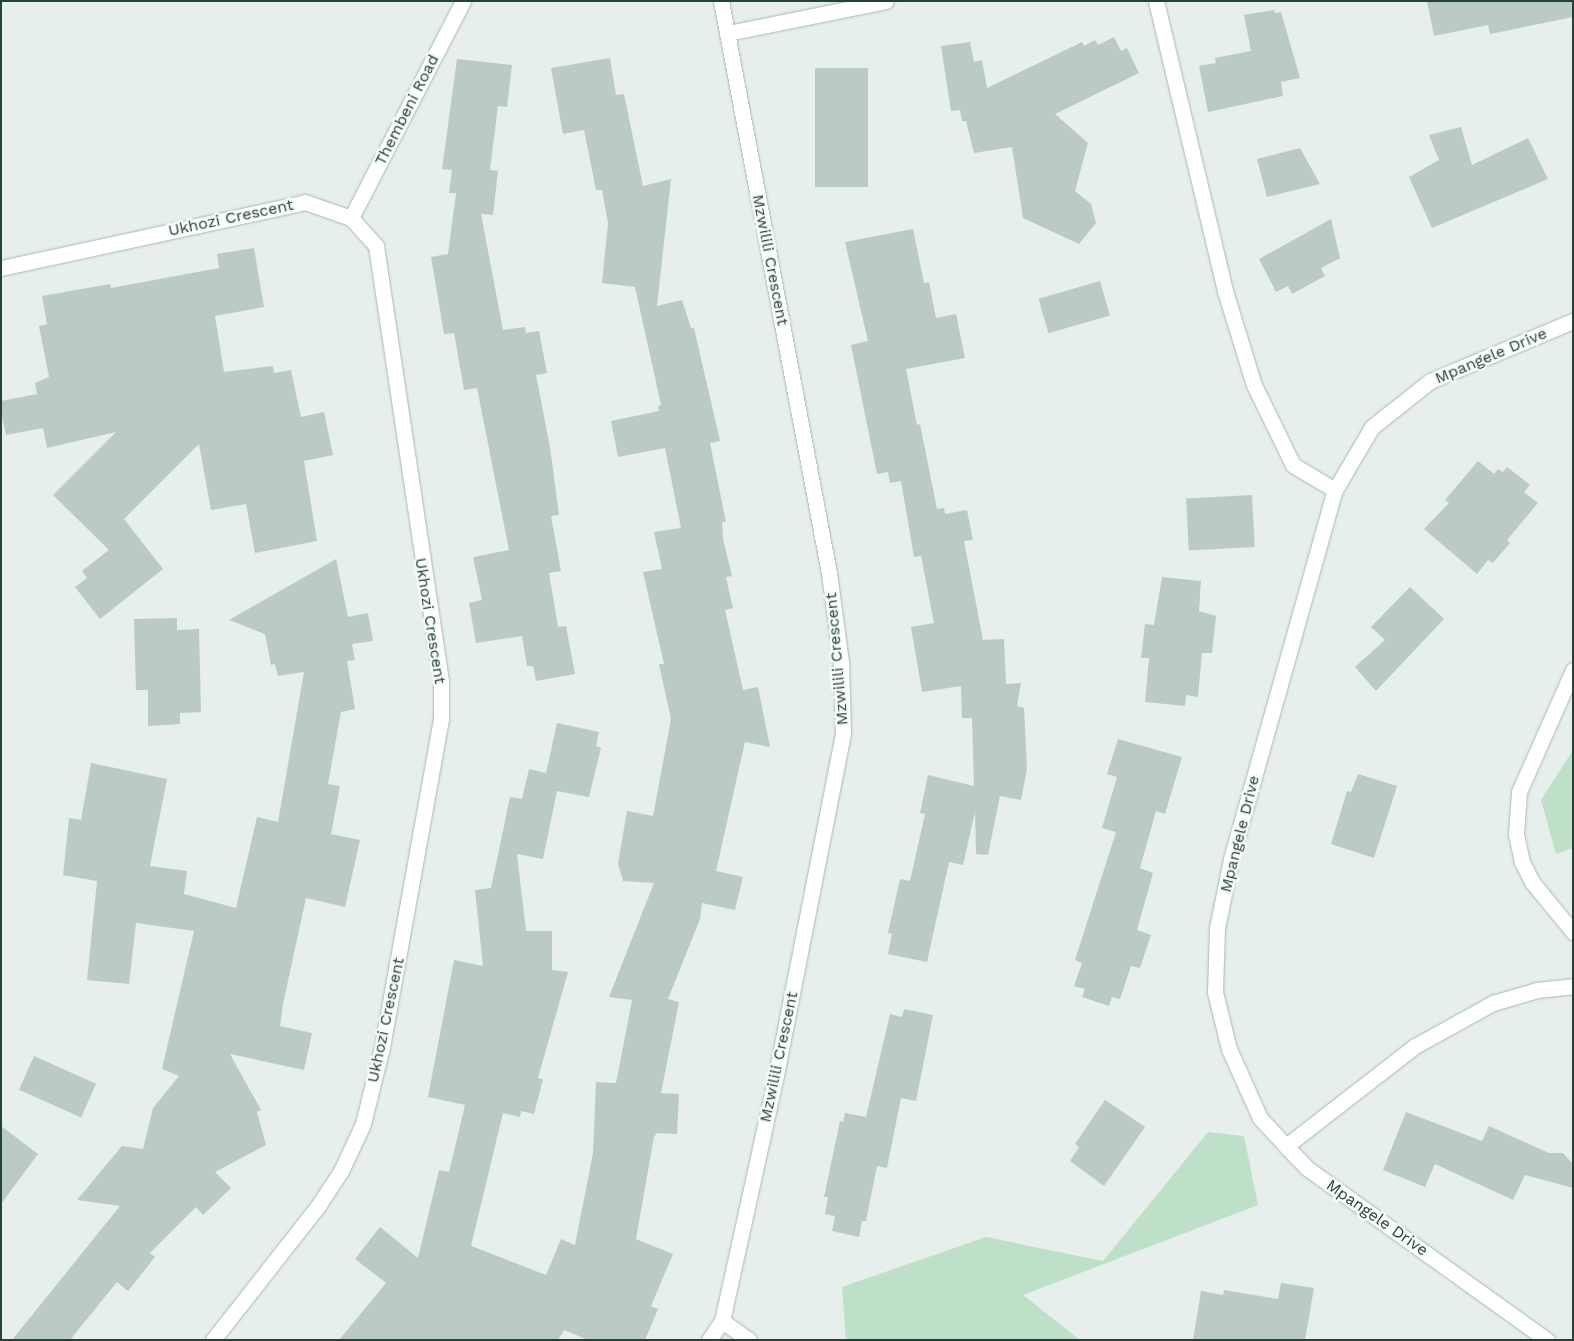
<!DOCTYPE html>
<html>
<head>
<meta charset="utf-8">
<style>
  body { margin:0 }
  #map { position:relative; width:1574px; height:1341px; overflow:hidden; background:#e6efeb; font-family:"Work Sans",sans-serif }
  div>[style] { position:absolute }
  .green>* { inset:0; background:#bfe0c8 }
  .building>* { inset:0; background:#bbcac4; transform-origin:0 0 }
  .roads { filter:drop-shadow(0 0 1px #a8b8b2) drop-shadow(0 0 1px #a8b8b2) }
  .minor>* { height:15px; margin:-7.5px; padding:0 7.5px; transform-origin:7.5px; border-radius:7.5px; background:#fff }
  span { translate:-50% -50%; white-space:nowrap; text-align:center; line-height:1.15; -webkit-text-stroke:5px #f7fbf9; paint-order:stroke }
  .street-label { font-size:16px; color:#24423a }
  .frame { position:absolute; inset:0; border:2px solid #24423a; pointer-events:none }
</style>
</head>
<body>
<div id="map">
  <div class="green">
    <div style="clip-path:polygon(1573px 750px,1573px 848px,1556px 854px,1541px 800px)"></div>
    <div style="clip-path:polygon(1208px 1132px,1244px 1136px,1258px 1205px,1023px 1295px,1080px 1340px,846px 1340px,842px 1287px,986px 1237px,1103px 1261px)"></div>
  </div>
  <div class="building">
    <div style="clip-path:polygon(1427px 1px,1573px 1px,1573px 17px,1490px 34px,1488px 25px,1434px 36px)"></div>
    <div style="clip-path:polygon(1274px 10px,1275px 13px,1281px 12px,1300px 78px,1281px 82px,1283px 96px,1208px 112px,1199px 66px,1216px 63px,1215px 58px,1251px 51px,1244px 15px)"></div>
    <div style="clip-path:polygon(1114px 37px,1121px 51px,1127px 48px,1139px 73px,1055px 114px,1088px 143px,1075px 191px,1091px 204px,1096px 223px,1079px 244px,1023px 218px,1012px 147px,974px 153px,966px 121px,962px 121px,960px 110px,951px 111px,941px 46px,970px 42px,974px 62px,982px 60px,987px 88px,1082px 42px,1084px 46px,1095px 40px,1098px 45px)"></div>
    <div style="clip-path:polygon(610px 58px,616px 95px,624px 94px,643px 186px,671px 179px,657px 306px,682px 300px,691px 328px,694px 328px,720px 441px,710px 443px,726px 522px,722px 522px,723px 539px,732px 576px,726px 577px,733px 608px,725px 610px,743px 690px,758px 687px,770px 747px,745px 742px,716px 871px,743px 877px,735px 910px,702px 903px,700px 919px,668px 999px,679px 1002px,661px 1093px,679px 1094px,677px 1134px,657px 1133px,654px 1137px,636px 1239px,673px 1254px,651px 1306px,658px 1309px,645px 1340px,588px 1340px,564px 1330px,558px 1340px,339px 1340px,386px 1283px,355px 1259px,380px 1227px,418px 1258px,439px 1170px,449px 1172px,465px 1105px,428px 1097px,454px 960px,483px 966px,475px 890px,491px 888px,510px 797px,522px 799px,529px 769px,546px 773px,557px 723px,599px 732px,596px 746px,601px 748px,589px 797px,557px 791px,543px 859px,517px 854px,526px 931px,552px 931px,552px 970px,568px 972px,538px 1078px,543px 1079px,534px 1114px,521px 1111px,520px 1117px,503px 1113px,471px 1246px,546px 1275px,561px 1239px,575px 1245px,593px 1153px,596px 1082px,616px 1083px,632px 1000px,609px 997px,654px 883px,623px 881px,618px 863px,627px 811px,653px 816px,671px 719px,659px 664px,664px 664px,643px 572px,662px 569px,654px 532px,681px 528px,665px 448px,618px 457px,611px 421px,659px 411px,658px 406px,661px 405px,635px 287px,602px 283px,608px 223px,602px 190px,596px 190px,584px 130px,563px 134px,551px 68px)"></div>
    <div style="clip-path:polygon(457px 59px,512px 65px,507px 107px,498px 106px,490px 170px,498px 171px,493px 215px,481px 214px,503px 330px,525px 327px,526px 333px,539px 331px,547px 373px,536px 375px,550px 447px,559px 515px,551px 516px,561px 571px,549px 573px,558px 627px,566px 626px,575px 674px,536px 681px,533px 666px,527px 666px,522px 636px,476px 643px,469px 603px,482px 600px,473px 557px,509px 550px,477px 388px,464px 390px,454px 333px,444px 334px,431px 257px,448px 254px,456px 193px,449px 193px,452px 170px,442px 169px)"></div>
    <div style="left:868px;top:68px;width:119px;height:53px;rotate:90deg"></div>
    <div style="clip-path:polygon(1461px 127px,1472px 165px,1528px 138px,1548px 179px,1432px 228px,1409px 177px,1439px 160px,1429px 135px)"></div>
    <div style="clip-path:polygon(1300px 148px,1320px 184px,1267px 197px,1257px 159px)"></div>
    <div style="clip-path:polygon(1331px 219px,1340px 258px,1321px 268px,1325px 276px,1292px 294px,1288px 286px,1276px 292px,1259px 259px)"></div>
    <div style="clip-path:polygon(913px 229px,924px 283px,929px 282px,936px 318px,956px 314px,965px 358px,906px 369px,917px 425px,920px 424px,937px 509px,944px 508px,945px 514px,967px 510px,973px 540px,964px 541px,983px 640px,1004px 639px,1006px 684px,1021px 683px,1017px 706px,1024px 708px,1027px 769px,1021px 800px,1000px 796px,988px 855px,976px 854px,975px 812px,963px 865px,949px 862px,927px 962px,888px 954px,892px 934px,888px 933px,900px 879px,910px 881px,925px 814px,920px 813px,928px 775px,974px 786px,972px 718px,962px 718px,961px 686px,922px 692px,911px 627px,934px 623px,921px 556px,914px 557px,901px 481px,890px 483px,888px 472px,877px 474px,851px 345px,868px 341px,845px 242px)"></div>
    <div style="clip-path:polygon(254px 248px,264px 307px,215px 316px,224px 372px,273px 366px,274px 373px,291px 370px,301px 417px,324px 412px,333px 455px,304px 461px,317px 541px,255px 553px,246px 504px,211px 510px,199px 444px,124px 519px,163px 569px,100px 619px,75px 587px,87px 578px,82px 571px,109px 550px,53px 495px,116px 432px,47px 448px,43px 428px,6px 435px,1px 412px,1px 401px,37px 394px,35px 383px,49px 377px,39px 326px,47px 324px,42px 296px,110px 284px,111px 288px,219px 268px,217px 254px)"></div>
    <div style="left:1100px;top:281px;width:36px;height:64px;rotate:74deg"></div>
    <div style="clip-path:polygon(1478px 461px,1494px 474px,1498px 469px,1503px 472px,1507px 467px,1530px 485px,1524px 492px,1538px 503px,1507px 540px,1510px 543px,1493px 563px,1488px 560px,1477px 574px,1424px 529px,1449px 503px,1445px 500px)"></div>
    <div style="left:1252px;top:495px;width:52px;height:66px;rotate:87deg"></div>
    <div style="clip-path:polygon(336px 559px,348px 617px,368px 613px,373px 641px,352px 644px,355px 660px,347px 661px,355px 709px,341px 712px,328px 784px,340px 786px,331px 834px,360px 840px,345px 907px,306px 898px,283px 1004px,280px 1026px,312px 1033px,304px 1070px,230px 1054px,261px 1110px,257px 1112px,266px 1145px,215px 1172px,231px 1188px,203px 1215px,196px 1207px,150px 1253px,155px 1257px,128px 1291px,117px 1282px,70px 1340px,12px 1340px,120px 1206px,77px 1200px,122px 1146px,143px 1149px,153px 1108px,179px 1076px,162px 1069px,194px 931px,136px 923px,129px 984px,87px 980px,97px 881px,63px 875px,69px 818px,81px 820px,91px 763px,167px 779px,150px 866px,187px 871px,184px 894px,236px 908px,257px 817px,278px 822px,304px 672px,278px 676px,275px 664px,271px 665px,265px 634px,229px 620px)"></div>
    <div style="clip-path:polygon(1162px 577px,1201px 581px,1199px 611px,1216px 616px,1212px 653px,1202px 653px,1198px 697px,1186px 695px,1185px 706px,1145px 702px,1149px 658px,1141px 658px,1145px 624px,1154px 625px)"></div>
    <div style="clip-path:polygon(1410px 587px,1444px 619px,1376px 691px,1355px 667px,1385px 640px,1371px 627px)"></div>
    <div style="clip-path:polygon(177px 618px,177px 630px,199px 629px,201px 712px,180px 713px,180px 724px,148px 726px,148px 690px,136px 690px,134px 619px)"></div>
    <div style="clip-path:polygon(1118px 739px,1182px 757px,1165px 814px,1156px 811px,1140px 868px,1153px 873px,1137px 930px,1151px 935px,1140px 968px,1131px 966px,1120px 999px,1112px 997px,1109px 1006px,1082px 997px,1085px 989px,1074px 986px,1082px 963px,1075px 960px,1116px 832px,1102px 828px,1117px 777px,1107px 774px)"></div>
    <div style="clip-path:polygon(1358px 774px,1397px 786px,1374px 858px,1331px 844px,1347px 791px,1351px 792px)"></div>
    <div style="clip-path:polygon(904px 1009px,933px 1015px,916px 1101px,901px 1098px,887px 1168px,877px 1166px,866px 1221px,862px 1221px,859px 1237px,832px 1231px,835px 1216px,825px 1214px,828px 1197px,824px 1197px,840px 1121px,843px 1122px,845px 1113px,866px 1117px,890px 1014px,902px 1017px)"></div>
    <div style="left:34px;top:1056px;width:68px;height:37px;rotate:24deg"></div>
    <div style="clip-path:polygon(1105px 1100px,1145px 1127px,1104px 1186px,1070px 1161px,1079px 1147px,1075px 1144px)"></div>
    <div style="clip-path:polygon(1406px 1112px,1482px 1141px,1489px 1126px,1549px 1153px,1563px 1153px,1573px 1164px,1573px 1188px,1525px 1175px,1513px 1200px,1435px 1164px,1425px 1187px,1383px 1170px)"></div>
    <div style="clip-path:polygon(1px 1126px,38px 1154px,1px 1204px)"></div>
    <div style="clip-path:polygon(1281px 1283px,1314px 1288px,1305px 1340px,1193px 1340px,1201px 1291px,1223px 1295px,1224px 1290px,1278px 1299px)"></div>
  </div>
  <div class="roads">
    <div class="minor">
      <div style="left:1156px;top:1px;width:298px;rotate:76.6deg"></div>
      <div style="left:1225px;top:291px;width:98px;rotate:72.9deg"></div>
      <div style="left:1254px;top:385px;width:89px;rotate:64deg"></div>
      <div style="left:1293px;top:465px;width:49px;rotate:30.8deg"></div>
      <div style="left:728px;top:33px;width:161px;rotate:-11.4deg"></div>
      <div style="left:351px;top:218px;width:244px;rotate:-62.7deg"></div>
      <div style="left:1px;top:268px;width:311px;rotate:-12.2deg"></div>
      <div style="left:305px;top:202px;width:49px;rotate:19.2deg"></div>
      <div style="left:351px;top:218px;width:38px;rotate:48deg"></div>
      <div style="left:376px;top:246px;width:440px;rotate:81.5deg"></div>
      <div style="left:441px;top:681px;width:38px;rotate:90deg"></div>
      <div style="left:441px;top:719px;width:337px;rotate:100.2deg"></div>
      <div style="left:381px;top:1051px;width:75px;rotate:103.9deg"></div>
      <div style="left:363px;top:1124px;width:52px;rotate:115.1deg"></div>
      <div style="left:341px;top:1171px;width:42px;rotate:123.3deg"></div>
      <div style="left:318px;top:1206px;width:170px;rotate:128.1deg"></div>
      <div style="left:1573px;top:670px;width:133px;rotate:113.9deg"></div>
      <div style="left:1519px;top:792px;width:42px;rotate:94.1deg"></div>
      <div style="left:1516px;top:834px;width:29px;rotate:78deg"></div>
      <div style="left:1522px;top:862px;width:22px;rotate:63deg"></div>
      <div style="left:1532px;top:882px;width:65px;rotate:50.6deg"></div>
      <div style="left:1286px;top:1146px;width:163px;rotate:-37.8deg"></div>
      <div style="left:1415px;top:1046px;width:89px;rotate:-28.9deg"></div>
      <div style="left:1493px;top:1003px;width:46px;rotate:-16.5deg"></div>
      <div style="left:1537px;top:990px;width:36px;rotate:-6deg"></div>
      <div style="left:722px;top:1321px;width:33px;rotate:35deg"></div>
      <div style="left:709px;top:1340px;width:23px;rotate:-56deg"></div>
      <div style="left:722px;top:1321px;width:247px;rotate:-77.6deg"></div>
      <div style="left:775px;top:1080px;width:354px;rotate:-78.9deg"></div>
      <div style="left:843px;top:733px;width:71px;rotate:-91.6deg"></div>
      <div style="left:841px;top:662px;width:90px;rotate:-97.7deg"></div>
      <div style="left:829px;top:573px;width:582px;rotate:-100.69deg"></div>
      <div style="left:1547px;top:1340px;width:295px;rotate:-144.4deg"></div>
      <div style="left:1307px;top:1168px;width:30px;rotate:-134deg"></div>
      <div style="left:1286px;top:1146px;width:38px;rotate:-133deg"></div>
      <div style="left:1260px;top:1118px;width:76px;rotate:-114.2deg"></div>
      <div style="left:1229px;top:1049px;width:59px;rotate:-103.8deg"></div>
      <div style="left:1215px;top:992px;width:64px;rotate:-88.2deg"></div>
      <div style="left:1217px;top:928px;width:70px;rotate:-78.5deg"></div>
      <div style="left:1231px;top:859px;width:383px;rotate:-74.3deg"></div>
      <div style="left:1335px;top:490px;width:73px;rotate:-59.6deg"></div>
      <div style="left:1372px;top:427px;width:74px;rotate:-38.4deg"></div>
      <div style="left:1430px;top:381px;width:155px;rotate:-22.8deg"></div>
    </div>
  </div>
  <div class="street-label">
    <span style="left:407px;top:110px;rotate:-63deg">Thembeni Road</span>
    <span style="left:231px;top:218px;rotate:-12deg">Ukhozi Crescent</span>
    <span style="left:770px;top:260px;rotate:79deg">Mzwilili Crescent</span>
    <span style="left:1491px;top:356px;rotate:-23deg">Mpangele Drive</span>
    <span style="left:430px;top:621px;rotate:81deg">Ukhozi Crescent</span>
    <span style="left:837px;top:659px;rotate:-95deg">Mzwilili Crescent</span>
    <span style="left:1240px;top:834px;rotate:-76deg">Mpangele Drive</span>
    <span style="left:386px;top:1020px;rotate:-78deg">Ukhozi Crescent</span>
    <span style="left:779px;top:1057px;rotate:-78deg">Mzwilili Crescent</span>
    <span style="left:1377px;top:1218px;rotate:35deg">Mpangele Drive</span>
  </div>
  <div class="frame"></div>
</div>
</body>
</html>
